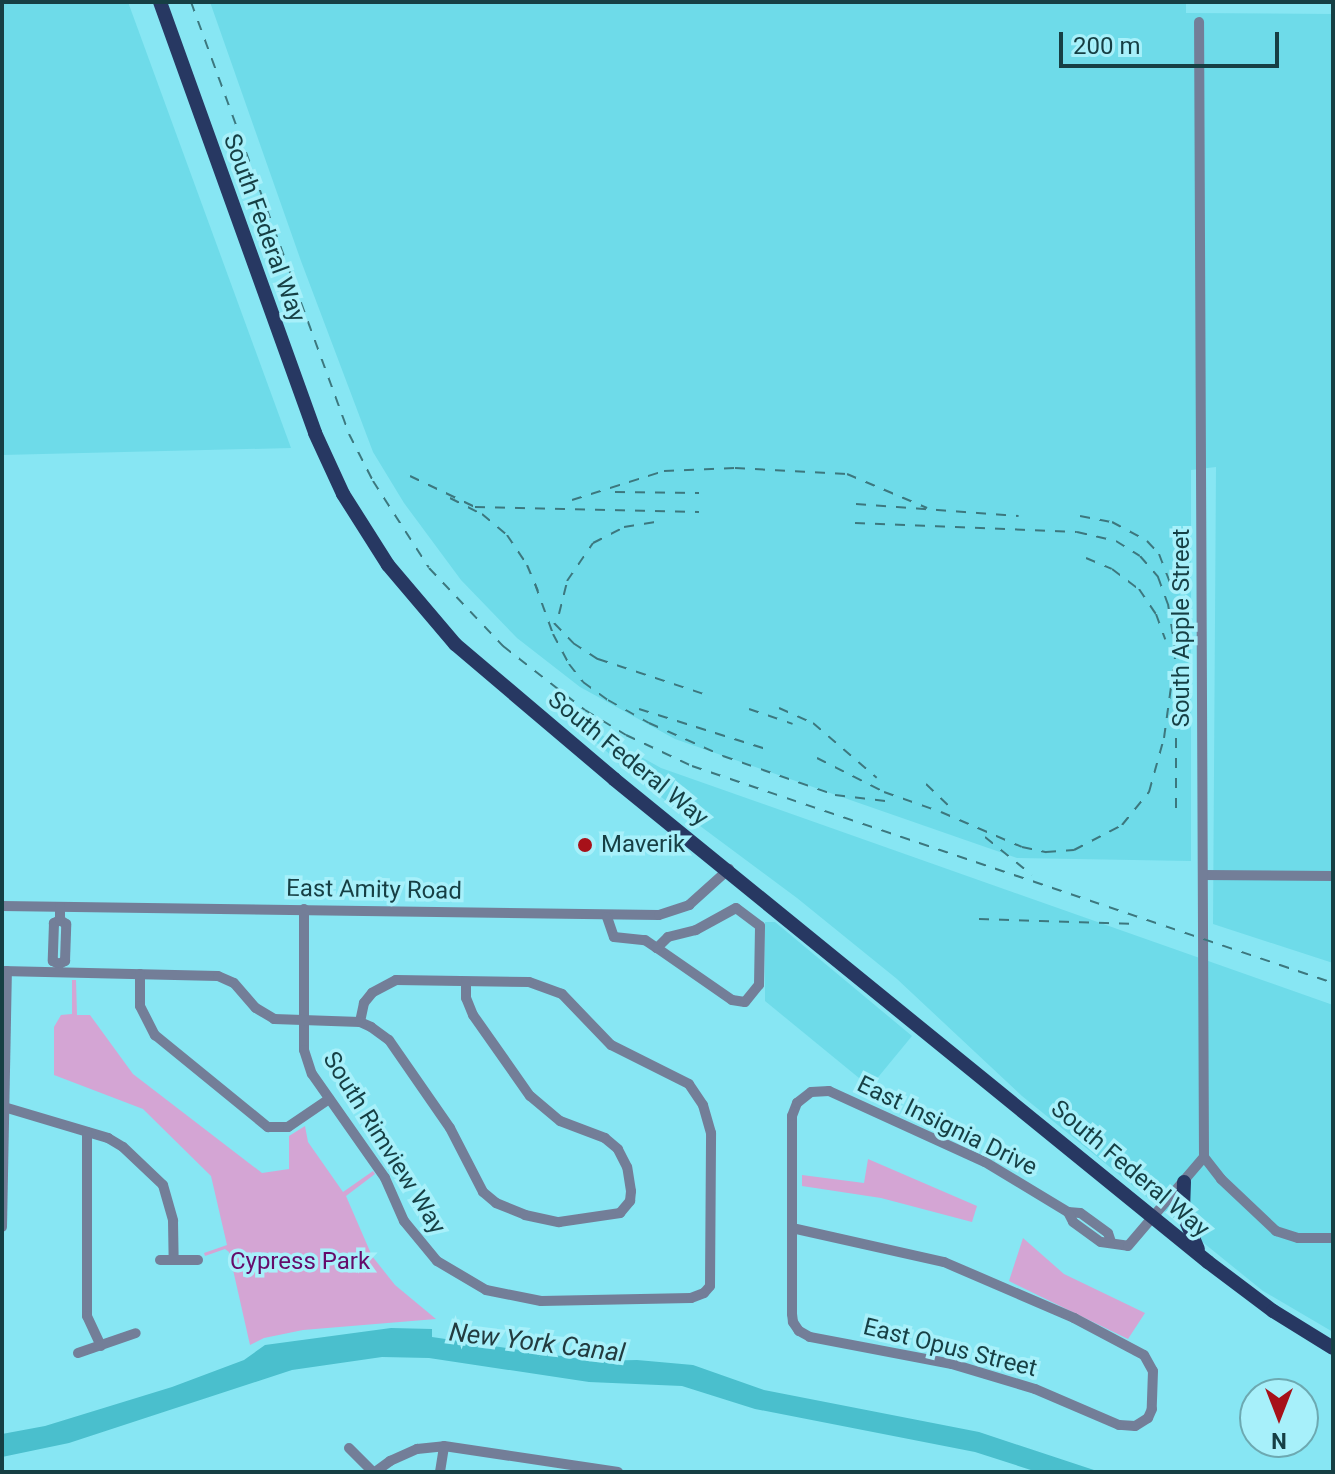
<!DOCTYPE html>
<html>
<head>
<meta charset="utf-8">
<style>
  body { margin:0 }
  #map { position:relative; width:1335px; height:1474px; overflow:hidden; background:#87e6f3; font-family:Roboto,sans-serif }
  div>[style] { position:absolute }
  .built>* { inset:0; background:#6edbe9 }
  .green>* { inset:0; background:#d4a5d4 }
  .water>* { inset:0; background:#4abfcd }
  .minor>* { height:10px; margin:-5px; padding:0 5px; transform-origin:5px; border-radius:5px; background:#737e98 }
  .major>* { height:14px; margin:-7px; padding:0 7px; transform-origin:7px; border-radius:7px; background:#273862 }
  .rail>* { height:2px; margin-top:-1px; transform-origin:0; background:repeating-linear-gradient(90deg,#3c777e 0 10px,transparent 0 20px) }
  .dots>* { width:22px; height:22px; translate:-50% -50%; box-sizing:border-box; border:4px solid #a7f0fa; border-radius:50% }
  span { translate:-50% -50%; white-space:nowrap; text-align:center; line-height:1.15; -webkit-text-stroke:7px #a7f0fa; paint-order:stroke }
  .street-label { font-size:24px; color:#163f44 }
  .poi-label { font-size:24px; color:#163f44 }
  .left { translate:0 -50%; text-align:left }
  .park-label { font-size:24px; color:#660b6a }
  .water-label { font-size:26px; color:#223b3f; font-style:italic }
  .frame { position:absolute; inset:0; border:4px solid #163f44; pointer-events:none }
  .north { position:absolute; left:1239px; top:1378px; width:80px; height:80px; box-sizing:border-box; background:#a7f0fa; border:2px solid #6da9b1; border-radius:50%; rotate:180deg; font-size:22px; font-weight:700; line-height:32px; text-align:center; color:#163f44 }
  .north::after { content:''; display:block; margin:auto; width:28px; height:36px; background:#a71119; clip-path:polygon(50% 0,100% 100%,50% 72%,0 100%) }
  .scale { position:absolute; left:1059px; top:32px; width:220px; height:36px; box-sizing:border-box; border:4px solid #163f44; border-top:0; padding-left:10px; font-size:24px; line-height:28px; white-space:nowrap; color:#163f44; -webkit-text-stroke:6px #a7f0fa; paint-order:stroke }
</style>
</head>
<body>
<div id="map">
  <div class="built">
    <div style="clip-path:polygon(2px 2px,128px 2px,291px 448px,2px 455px)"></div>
    <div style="clip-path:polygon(210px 2px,1186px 2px,1186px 13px,1333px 14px,1333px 963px,1213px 924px,1216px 467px,1191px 470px,1191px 861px,1017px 858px,675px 739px,580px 687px,517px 638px,461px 580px,404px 503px,373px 452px,301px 261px)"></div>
    <div style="clip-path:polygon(562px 713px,661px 768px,1333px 1005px,1333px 1332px,1263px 1291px,1022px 1096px,897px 979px,797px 898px,649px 788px)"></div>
    <div style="clip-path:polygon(765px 922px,775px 922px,912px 1036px,870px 1087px,765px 1001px)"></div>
  </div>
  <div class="green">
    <div style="clip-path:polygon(72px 980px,76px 980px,77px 1015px,90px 1015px,133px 1074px,262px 1173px,289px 1169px,289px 1136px,305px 1126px,308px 1142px,343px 1192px,373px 1171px,375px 1174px,346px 1196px,372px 1256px,395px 1285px,436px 1319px,303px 1330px,264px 1338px,250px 1345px,229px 1252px,225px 1249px,205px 1256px,204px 1253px,227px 1245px,211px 1176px,143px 1109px,54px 1075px,54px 1027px,61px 1015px,72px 1014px)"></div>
    <div style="clip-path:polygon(868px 1159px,977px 1206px,972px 1222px,881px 1198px,802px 1186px,802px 1175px,864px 1183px)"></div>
    <div style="clip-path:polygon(1023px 1238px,1064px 1274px,1145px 1313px,1128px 1339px,1009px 1281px)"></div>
  </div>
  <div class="water">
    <div style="clip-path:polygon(391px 1328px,432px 1329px,432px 1337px,595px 1361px,637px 1360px,693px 1365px,764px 1390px,979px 1432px,1100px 1472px,1037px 1472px,975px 1452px,755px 1409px,682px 1386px,589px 1382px,429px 1358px,382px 1357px,292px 1370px,69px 1443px,2px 1457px,2px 1434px,45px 1426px,172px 1387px,244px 1360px,265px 1345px)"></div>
  </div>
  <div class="minor">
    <div style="left:1203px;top:875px;width:130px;rotate:0.4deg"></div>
    <div style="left:2px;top:906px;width:657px;rotate:0.78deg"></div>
    <div style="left:659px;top:915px;width:32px;rotate:-18deg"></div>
    <div style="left:689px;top:905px;width:54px;rotate:-42deg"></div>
    <div style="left:304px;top:909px;width:141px;rotate:90deg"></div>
    <div style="left:304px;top:1050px;width:25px;rotate:72deg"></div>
    <div style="left:312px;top:1074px;width:127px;rotate:54.9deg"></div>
    <div style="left:385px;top:1178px;width:47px;rotate:66.2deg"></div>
    <div style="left:404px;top:1221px;width:52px;rotate:50.5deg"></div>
    <div style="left:437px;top:1261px;width:57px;rotate:30.6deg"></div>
    <div style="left:486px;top:1290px;width:56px;rotate:11.3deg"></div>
    <div style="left:541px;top:1301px;width:150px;rotate:-1.1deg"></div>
    <div style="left:691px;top:1298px;width:14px;rotate:-21deg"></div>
    <div style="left:704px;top:1293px;width:9px;rotate:-49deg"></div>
    <div style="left:710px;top:1286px;width:153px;rotate:-89.6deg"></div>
    <div style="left:711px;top:1133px;width:29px;rotate:-106deg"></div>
    <div style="left:703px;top:1105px;width:25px;rotate:-124deg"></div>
    <div style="left:689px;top:1084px;width:87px;rotate:-153.4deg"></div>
    <div style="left:611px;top:1045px;width:71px;rotate:-133.9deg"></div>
    <div style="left:562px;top:994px;width:35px;rotate:-160deg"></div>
    <div style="left:529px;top:982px;width:133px;rotate:-179.1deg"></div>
    <div style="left:396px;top:980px;width:27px;rotate:152deg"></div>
    <div style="left:372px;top:993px;width:13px;rotate:129deg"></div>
    <div style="left:364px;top:1003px;width:19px;rotate:102deg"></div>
    <div style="left:607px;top:917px;width:21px;rotate:71deg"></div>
    <div style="left:614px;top:937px;width:31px;rotate:6deg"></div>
    <div style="left:645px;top:940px;width:14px;rotate:34deg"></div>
    <div style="left:657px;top:948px;width:91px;rotate:34.7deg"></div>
    <div style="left:732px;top:1000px;width:13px;rotate:9deg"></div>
    <div style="left:745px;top:1002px;width:22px;rotate:-51deg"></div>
    <div style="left:759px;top:985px;width:59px;rotate:-89deg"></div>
    <div style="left:760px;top:926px;width:30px;rotate:-143deg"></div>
    <div style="left:736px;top:908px;width:46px;rotate:151.2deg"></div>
    <div style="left:696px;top:930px;width:29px;rotate:166deg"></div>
    <div style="left:668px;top:937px;width:16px;rotate:135deg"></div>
    <div style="left:60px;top:920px;width:7px;rotate:153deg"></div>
    <div style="left:54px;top:923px;width:38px;rotate:92deg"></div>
    <div style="left:53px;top:961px;width:7px;rotate:27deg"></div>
    <div style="left:59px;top:964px;width:7px;rotate:-27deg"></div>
    <div style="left:65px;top:961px;width:37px;rotate:-88deg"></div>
    <div style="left:66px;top:924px;width:7px;rotate:-146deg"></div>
    <div style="left:60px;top:920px;width:13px;rotate:-90deg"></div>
    <div style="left:2px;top:971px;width:216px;rotate:1.3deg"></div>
    <div style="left:218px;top:976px;width:17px;rotate:24deg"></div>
    <div style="left:234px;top:983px;width:33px;rotate:49deg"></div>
    <div style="left:256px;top:1008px;width:21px;rotate:31deg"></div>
    <div style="left:274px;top:1019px;width:86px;rotate:2deg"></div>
    <div style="left:360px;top:1022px;width:12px;rotate:24deg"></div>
    <div style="left:371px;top:1027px;width:22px;rotate:36deg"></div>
    <div style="left:389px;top:1040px;width:107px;rotate:55.3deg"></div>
    <div style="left:450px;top:1128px;width:72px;rotate:62.7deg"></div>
    <div style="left:483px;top:1192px;width:17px;rotate:40deg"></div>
    <div style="left:496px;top:1203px;width:31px;rotate:22deg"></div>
    <div style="left:525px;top:1215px;width:35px;rotate:12deg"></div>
    <div style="left:559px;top:1222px;width:62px;rotate:-8.4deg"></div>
    <div style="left:620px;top:1213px;width:16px;rotate:-50deg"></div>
    <div style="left:630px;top:1201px;width:10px;rotate:-84deg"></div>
    <div style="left:631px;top:1191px;width:24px;rotate:-99deg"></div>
    <div style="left:627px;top:1167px;width:20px;rotate:-117deg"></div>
    <div style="left:618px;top:1149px;width:17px;rotate:-140deg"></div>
    <div style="left:605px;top:1138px;width:48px;rotate:-159.3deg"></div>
    <div style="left:560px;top:1121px;width:39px;rotate:-140deg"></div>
    <div style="left:530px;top:1096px;width:99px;rotate:-125.1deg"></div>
    <div style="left:473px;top:1015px;width:18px;rotate:-112deg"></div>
    <div style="left:466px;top:998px;width:16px;rotate:-90deg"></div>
    <div style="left:140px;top:974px;width:32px;rotate:90deg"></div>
    <div style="left:140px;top:1006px;width:33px;rotate:63deg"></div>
    <div style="left:155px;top:1035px;width:146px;rotate:39.2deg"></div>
    <div style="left:268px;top:1127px;width:20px"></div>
    <div style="left:288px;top:1127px;width:50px;rotate:-34.3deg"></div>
    <div style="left:4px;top:1107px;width:109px;rotate:16.6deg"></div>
    <div style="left:108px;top:1138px;width:17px;rotate:31deg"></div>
    <div style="left:123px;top:1147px;width:55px;rotate:43.5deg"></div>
    <div style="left:163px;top:1185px;width:37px;rotate:74deg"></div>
    <div style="left:173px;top:1221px;width:39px;rotate:89deg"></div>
    <div style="left:87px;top:1132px;width:184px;rotate:90deg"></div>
    <div style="left:87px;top:1316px;width:33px;rotate:65deg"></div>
    <div style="left:1204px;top:1157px;width:28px;rotate:52deg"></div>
    <div style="left:1221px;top:1179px;width:76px;rotate:43.4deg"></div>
    <div style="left:1276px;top:1231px;width:23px;rotate:18deg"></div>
    <div style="left:1298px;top:1238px;width:35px"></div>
    <div style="left:2px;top:1227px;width:256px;rotate:-88.9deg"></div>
    <div style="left:792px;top:1228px;width:156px;rotate:12.6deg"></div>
    <div style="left:944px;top:1262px;width:142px;rotate:23.3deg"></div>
    <div style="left:1074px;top:1318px;width:79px;rotate:27.9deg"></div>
    <div style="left:1144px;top:1355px;width:18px;rotate:61deg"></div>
    <div style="left:1153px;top:1371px;width:38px;rotate:92deg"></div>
    <div style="left:1152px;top:1409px;width:10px;rotate:114deg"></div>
    <div style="left:1148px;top:1418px;width:15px;rotate:148deg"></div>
    <div style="left:1135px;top:1426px;width:16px;rotate:-176deg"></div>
    <div style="left:1119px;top:1425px;width:91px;rotate:-156.8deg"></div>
    <div style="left:1035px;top:1389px;width:87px;rotate:-163.2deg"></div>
    <div style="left:952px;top:1364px;width:145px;rotate:-169.2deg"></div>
    <div style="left:810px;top:1337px;width:13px;rotate:-151deg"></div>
    <div style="left:799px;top:1331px;width:11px;rotate:-124deg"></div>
    <div style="left:793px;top:1322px;width:8px;rotate:-97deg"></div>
    <div style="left:792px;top:1314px;width:198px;rotate:-90deg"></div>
    <div style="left:792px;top:1116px;width:14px;rotate:-69deg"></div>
    <div style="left:797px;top:1103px;width:18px;rotate:-38deg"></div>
    <div style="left:811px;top:1092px;width:18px;rotate:-3deg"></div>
    <div style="left:829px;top:1091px;width:171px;rotate:24.5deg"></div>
    <div style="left:985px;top:1162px;width:97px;rotate:31.1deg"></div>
    <div style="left:1111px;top:1242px;width:9px;rotate:-108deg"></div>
    <div style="left:1108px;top:1233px;width:34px;rotate:-144deg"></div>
    <div style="left:1080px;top:1213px;width:12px;rotate:-175deg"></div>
    <div style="left:1068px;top:1212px;width:11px;rotate:63deg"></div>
    <div style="left:1073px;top:1222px;width:34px;rotate:36deg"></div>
    <div style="left:1101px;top:1242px;width:27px;rotate:8deg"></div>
    <div style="left:1128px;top:1246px;width:117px;rotate:-49.5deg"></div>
    <div style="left:1204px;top:1157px;width:1135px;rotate:-90.25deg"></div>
    <div style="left:160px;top:1260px;width:38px"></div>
    <div style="left:78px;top:1353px;width:61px;rotate:-19deg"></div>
    <div style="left:349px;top:1448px;width:34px;rotate:45deg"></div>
    <div style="left:375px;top:1472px;width:19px;rotate:-36deg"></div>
    <div style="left:390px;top:1461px;width:30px;rotate:-24deg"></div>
    <div style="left:417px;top:1449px;width:27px;rotate:-6deg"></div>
    <div style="left:444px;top:1446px;width:176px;rotate:8.5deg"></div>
    <div style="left:440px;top:1472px;width:26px;rotate:-81deg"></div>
  </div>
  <div class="major">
    <div style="left:160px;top:2px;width:458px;rotate:70.2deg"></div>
    <div style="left:315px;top:433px;width:67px;rotate:65.3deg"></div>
    <div style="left:343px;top:494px;width:84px;rotate:57.6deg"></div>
    <div style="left:388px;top:565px;width:104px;rotate:49.7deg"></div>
    <div style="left:455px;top:644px;width:209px;rotate:40.3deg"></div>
    <div style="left:614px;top:779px;width:766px;rotate:39.12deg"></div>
    <div style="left:1208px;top:1262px;width:81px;rotate:37deg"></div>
    <div style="left:1273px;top:1311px;width:70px;rotate:31.7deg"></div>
    <div style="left:1184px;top:1182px;width:32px;rotate:92deg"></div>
    <div style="left:1183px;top:1214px;width:38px;rotate:67deg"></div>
  </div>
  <div class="rail">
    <div style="left:191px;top:2px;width:460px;rotate:69.9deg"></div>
    <div style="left:349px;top:434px;width:53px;rotate:62.9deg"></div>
    <div style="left:373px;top:481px;width:103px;rotate:57.2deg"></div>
    <div style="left:429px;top:568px;width:108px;rotate:46.5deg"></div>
    <div style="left:503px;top:646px;width:104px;rotate:38deg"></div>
    <div style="left:585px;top:710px;width:48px;rotate:31.4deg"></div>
    <div style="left:626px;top:735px;width:73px;rotate:25.2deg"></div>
    <div style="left:692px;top:766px;width:677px;rotate:18.7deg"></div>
    <div style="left:410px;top:476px;width:72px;rotate:25.5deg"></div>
    <div style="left:475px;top:507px;width:224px;rotate:1.3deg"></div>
    <div style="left:615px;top:492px;width:84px;rotate:0.7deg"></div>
    <div style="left:450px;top:498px;width:36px;rotate:27deg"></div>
    <div style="left:482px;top:514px;width:33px;rotate:40deg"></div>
    <div style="left:507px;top:535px;width:36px;rotate:56deg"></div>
    <div style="left:527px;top:565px;width:28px;rotate:67deg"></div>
    <div style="left:572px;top:500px;width:96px;rotate:-17.5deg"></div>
    <div style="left:664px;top:471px;width:71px;rotate:-2.4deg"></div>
    <div style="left:735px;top:468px;width:112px;rotate:3.1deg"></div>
    <div style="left:847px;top:474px;width:87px;rotate:23deg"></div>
    <div style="left:856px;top:504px;width:163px;rotate:4.2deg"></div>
    <div style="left:1080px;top:516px;width:33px;rotate:11deg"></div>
    <div style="left:1112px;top:522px;width:40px;rotate:28deg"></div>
    <div style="left:1147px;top:541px;width:18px;rotate:47deg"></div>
    <div style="left:1159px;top:554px;width:30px;rotate:69deg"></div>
    <div style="left:855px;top:523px;width:222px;rotate:2.3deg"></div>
    <div style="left:1077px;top:532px;width:40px;rotate:13deg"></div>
    <div style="left:1116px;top:541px;width:28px;rotate:32deg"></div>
    <div style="left:1140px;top:556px;width:28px;rotate:49deg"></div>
    <div style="left:1158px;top:577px;width:29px;rotate:70deg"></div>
    <div style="left:1168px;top:604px;width:45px;rotate:81deg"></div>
    <div style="left:1086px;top:558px;width:28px;rotate:23deg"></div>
    <div style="left:1112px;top:569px;width:34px;rotate:37deg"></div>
    <div style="left:1139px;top:589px;width:30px;rotate:56deg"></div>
    <div style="left:1156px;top:614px;width:27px;rotate:70deg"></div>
    <div style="left:535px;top:584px;width:53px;rotate:70.2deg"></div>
    <div style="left:553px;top:634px;width:34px;rotate:62deg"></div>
    <div style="left:569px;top:664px;width:23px;rotate:52deg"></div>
    <div style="left:583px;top:682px;width:31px;rotate:36deg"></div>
    <div style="left:608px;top:700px;width:47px;rotate:29.3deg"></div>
    <div style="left:649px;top:723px;width:81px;rotate:24deg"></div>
    <div style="left:723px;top:756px;width:119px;rotate:19.2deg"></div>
    <div style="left:835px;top:795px;width:59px;rotate:6.8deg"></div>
    <div style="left:559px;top:614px;width:34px;rotate:-76deg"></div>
    <div style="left:567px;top:581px;width:46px;rotate:-55.6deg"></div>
    <div style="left:593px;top:543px;width:35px;rotate:-27deg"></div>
    <div style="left:624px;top:527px;width:38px;rotate:-9deg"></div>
    <div style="left:554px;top:623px;width:28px;rotate:46deg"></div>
    <div style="left:573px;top:643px;width:30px;rotate:33deg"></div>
    <div style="left:598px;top:659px;width:115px;rotate:18.3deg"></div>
    <div style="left:779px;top:708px;width:37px;rotate:24deg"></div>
    <div style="left:813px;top:723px;width:84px;rotate:40.7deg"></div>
    <div style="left:639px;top:709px;width:136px;rotate:17.5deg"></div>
    <div style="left:749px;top:709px;width:46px;rotate:18.8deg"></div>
    <div style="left:1176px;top:718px;width:100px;rotate:90deg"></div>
    <div style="left:817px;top:758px;width:75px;rotate:26.9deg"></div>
    <div style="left:884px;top:792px;width:60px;rotate:19.3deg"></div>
    <div style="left:941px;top:812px;width:88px;rotate:23.4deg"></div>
    <div style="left:1022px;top:847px;width:25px;rotate:12deg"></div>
    <div style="left:1046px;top:852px;width:28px;rotate:-4deg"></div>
    <div style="left:1074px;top:850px;width:54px;rotate:-27.5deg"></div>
    <div style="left:1122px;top:825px;width:43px;rotate:-50.7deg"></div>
    <div style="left:1149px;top:792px;width:56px;rotate:-74.5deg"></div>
    <div style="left:1164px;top:738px;width:81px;rotate:-82.2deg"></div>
    <div style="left:926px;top:784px;width:39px;rotate:44deg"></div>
    <div style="left:985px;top:837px;width:60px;rotate:39deg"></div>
    <div style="left:979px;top:919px;width:159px;rotate:1.8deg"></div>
  </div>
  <div class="dots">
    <div style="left:585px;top:845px;background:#a71119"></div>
  </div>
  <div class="street-label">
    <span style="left:264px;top:228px;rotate:70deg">South Federal Way</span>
    <span style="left:1182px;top:628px;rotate:-90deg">South Apple Street</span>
    <span style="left:628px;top:759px;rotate:39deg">South Federal Way</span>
    <span style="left:374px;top:890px;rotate:1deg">East Amity Road</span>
    <span style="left:947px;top:1126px;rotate:26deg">East Insignia Drive</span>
    <span style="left:384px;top:1143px;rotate:58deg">South Rimview Way</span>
    <span style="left:1130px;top:1169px;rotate:40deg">South Federal Way</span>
    <span style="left:950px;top:1348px;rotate:14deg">East Opus Street</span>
  </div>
  <div class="poi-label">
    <span class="left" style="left:601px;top:845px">Maverik</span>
  </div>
  <div class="park-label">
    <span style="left:300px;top:1262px">Cypress Park</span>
  </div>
  <div class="water-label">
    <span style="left:537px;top:1343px;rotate:7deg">New York Canal</span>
  </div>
  <div class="frame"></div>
  <div class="north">N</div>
  <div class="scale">200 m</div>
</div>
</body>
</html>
